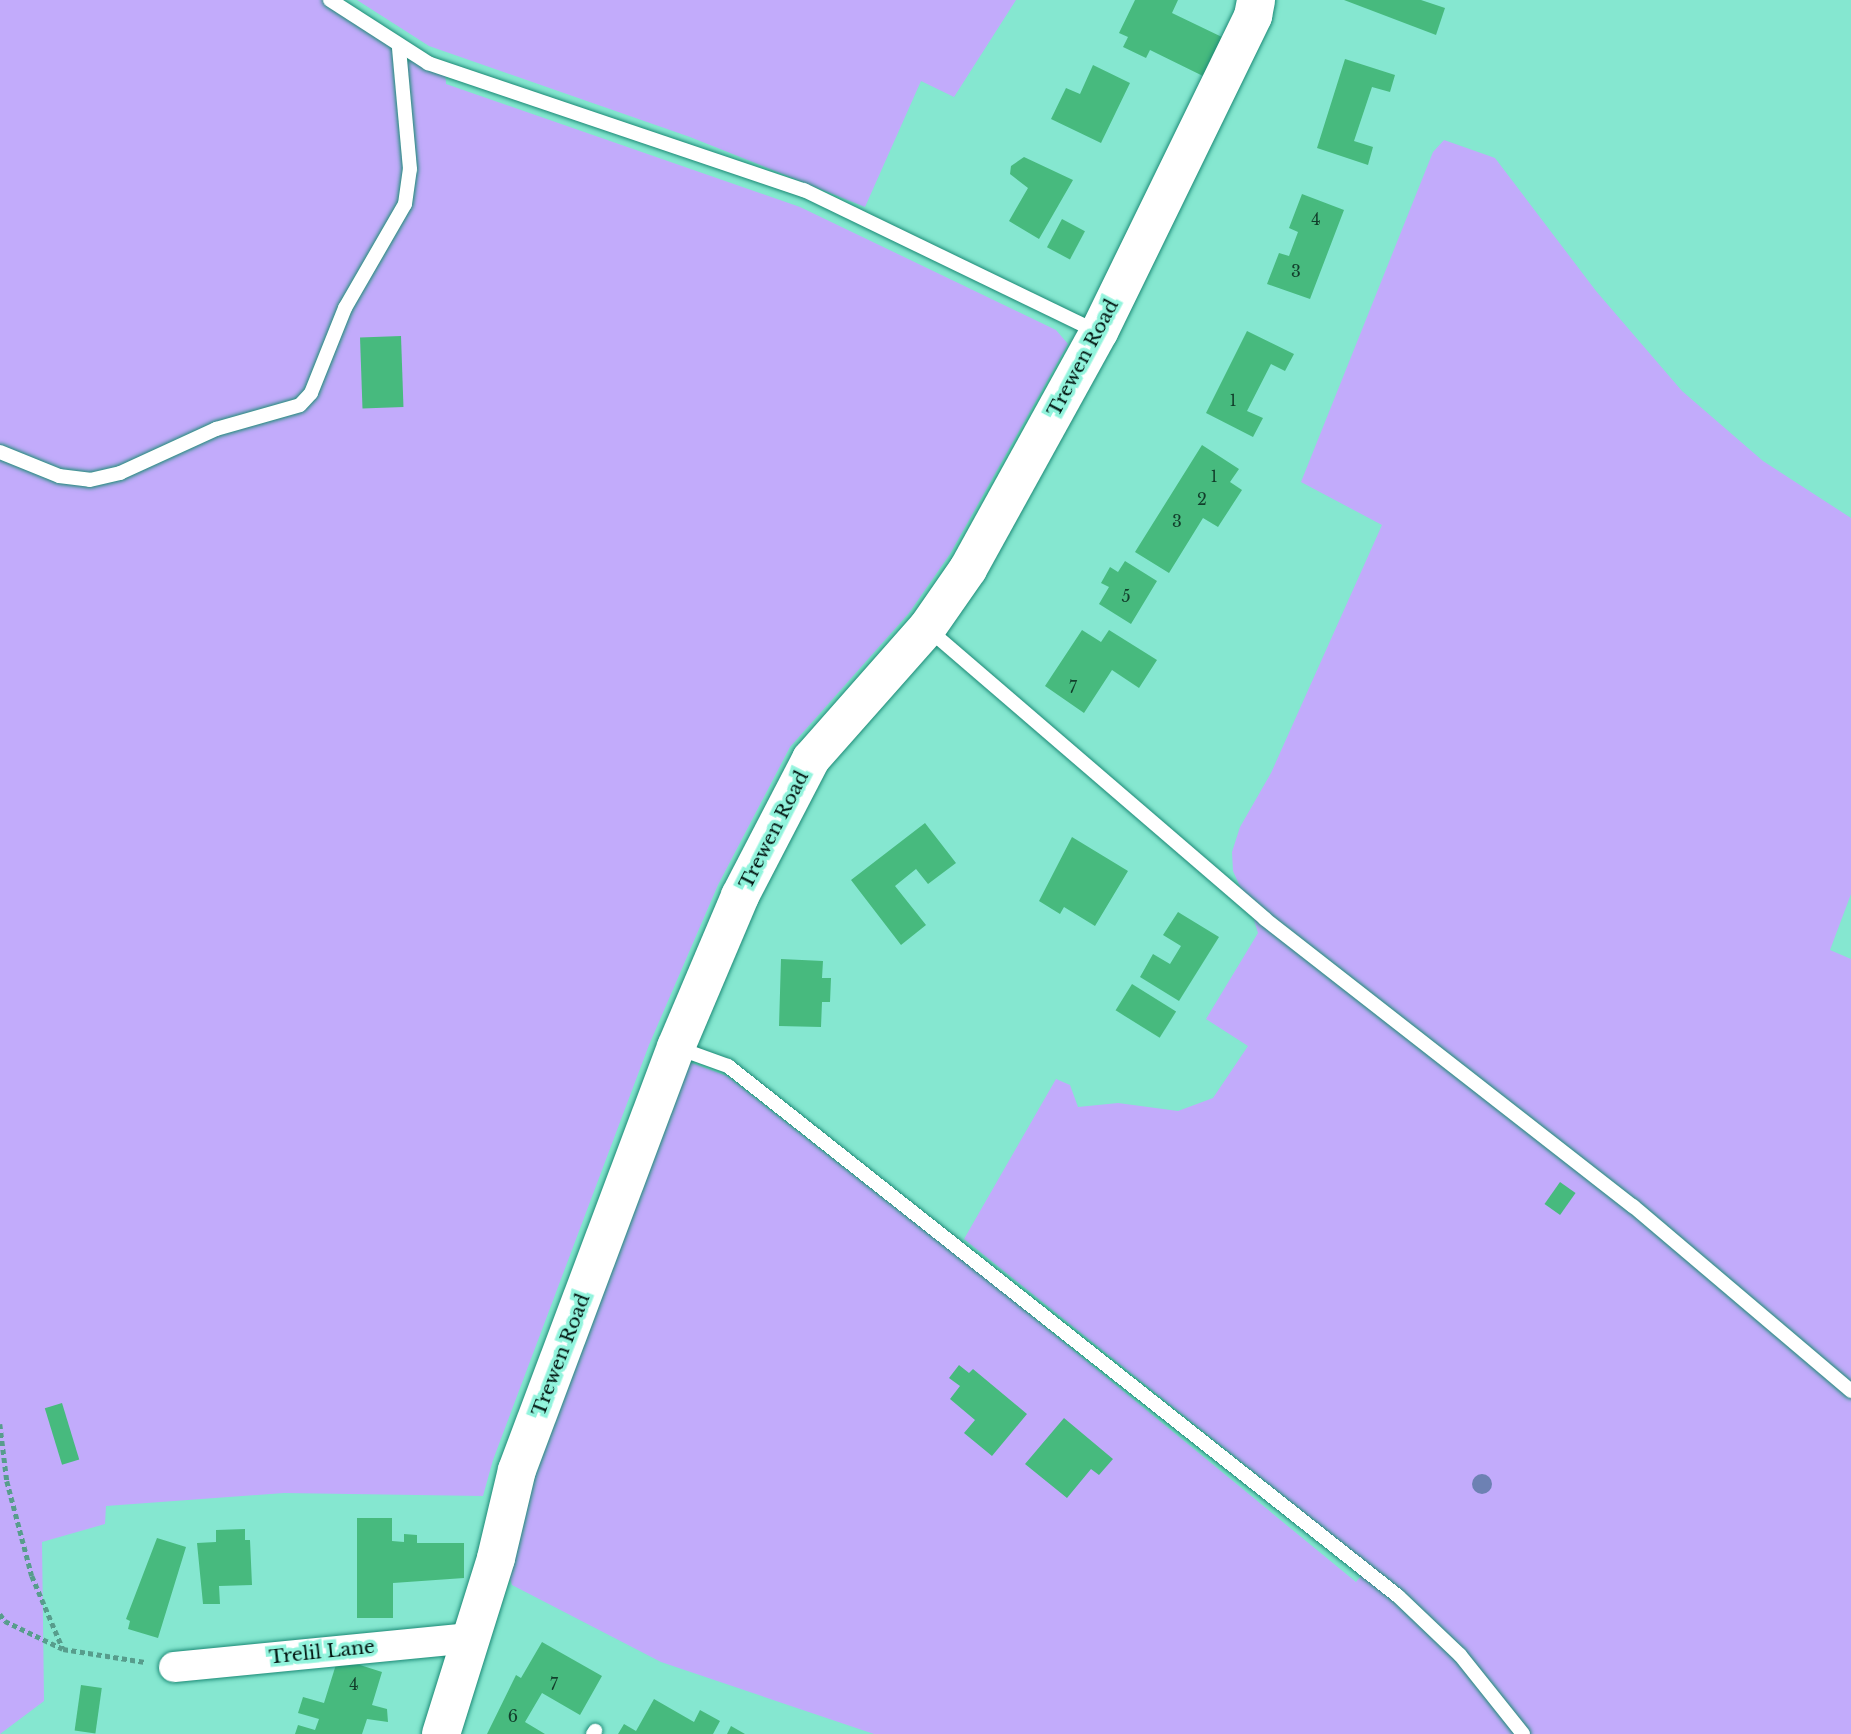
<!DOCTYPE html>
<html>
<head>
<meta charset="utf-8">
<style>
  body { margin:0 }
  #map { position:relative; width:1851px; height:1734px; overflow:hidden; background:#85e7d0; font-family:"Libre Baskerville",serif }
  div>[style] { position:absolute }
  .green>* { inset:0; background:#c2abfb }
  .building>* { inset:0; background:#47ba7e; transform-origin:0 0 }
  .path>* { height:4.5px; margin-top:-2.25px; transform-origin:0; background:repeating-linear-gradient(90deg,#579d8c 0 5px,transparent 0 8.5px) }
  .roads { filter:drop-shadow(0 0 2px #1c8a76) drop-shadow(0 0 2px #1c8a76) }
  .lane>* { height:14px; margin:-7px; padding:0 7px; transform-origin:7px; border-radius:7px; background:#fff }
  .street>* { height:30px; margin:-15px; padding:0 15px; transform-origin:15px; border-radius:15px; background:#fff }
  .secondary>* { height:38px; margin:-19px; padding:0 19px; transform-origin:19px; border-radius:19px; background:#fff }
  .trees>* { width:20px; height:20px; margin:-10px; border-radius:50%; background:#6d81b3 }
  span { translate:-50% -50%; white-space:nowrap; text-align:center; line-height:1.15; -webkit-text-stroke:7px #92f4dd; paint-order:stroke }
  .number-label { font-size:16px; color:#123e2b }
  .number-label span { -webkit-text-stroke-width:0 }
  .street-label { font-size:19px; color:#01140f }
</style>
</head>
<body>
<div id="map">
  <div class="green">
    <div style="clip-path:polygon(0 0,330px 0,445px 68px,446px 84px,800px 207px,1056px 330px,1068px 344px,950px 554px,909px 613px,790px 747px,718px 885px,649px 1045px,493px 1460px,483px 1496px,284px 1493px,106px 1506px,105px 1524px,42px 1542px,44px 1701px,0 1734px)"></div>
    <div style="clip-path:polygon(357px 0,1016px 0,954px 97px,921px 81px,865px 207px,690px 137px,429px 46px)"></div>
    <div style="clip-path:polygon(1444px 140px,1495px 158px,1596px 291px,1682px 391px,1763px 461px,1851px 518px,1851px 894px,1830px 950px,1851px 959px,1851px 1391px,1246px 900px,1233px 871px,1232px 852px,1240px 827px,1271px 773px,1382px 525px,1301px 482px,1433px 152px)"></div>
    <div style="clip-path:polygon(1253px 917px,1670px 1241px,1851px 1395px,1851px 1734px,1525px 1734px,1399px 1589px,964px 1239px,1056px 1079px,1070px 1085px,1078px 1107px,1118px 1103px,1178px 1111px,1213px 1098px,1248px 1046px,1206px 1019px,1258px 933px)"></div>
    <div style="clip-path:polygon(673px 1056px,727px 1076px,995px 1286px,1356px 1582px,1366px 1570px,1398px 1596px,1523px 1734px,874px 1734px,661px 1662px,512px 1585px,499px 1545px)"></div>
  </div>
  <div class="building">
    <div style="clip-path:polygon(1135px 0,1178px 0,1172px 13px,1224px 38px,1205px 77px,1150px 50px,1146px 58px,1123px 47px,1128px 37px,1119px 33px)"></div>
    <div style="clip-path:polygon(1344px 0,1421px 0,1445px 8px,1436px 35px)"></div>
    <div style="clip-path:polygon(1345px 59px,1395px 75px,1390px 92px,1372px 87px,1354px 141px,1373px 147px,1368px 165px,1317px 148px)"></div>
    <div style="clip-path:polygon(1093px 65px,1130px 83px,1101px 143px,1051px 119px,1066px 88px,1080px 94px)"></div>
    <div style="clip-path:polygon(1024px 157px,1073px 180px,1039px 239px,1009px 221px,1028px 188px,1010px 174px,1011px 166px)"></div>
    <div style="clip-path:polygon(1302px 194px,1344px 210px,1310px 299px,1267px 284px,1279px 253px,1289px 256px,1298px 232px,1289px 228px)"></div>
    <div style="left:1062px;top:219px;width:26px;height:32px;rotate:28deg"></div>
    <div style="clip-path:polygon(1247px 331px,1294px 354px,1285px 371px,1271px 364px,1247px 411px,1263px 418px,1253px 437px,1206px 413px)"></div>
    <div style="left:401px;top:336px;width:71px;height:41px;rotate:88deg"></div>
    <div style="clip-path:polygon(1202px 445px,1239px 469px,1230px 482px,1242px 490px,1218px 527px,1203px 518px,1169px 573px,1135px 552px)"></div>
    <div style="clip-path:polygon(1125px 561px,1157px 581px,1131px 624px,1099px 604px,1109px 587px,1101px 583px,1110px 567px,1118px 572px)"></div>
    <div style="clip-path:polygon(1082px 630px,1101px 642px,1109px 630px,1157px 660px,1139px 688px,1112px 670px,1084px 713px,1045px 686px)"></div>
    <div style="clip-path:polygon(925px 823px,956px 863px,928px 884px,916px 869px,895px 886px,926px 925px,901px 945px,851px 880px)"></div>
    <div style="clip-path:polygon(1072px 837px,1128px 871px,1095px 926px,1064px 907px,1060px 914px,1039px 901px)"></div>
    <div style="clip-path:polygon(1178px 912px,1219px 937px,1179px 1001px,1140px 977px,1153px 954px,1170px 964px,1181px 946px,1163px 935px)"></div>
    <div style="clip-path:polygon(781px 959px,823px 961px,822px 978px,831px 978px,830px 1002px,822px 1002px,821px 1027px,779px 1026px)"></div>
    <div style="left:1132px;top:984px;width:52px;height:31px;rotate:32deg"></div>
    <div style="left:1560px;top:1182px;width:19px;height:27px;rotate:35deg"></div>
    <div style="clip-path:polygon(959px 1365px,969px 1373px,973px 1369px,1027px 1414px,992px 1456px,964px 1433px,975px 1420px,950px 1399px,960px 1386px,949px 1378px)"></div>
    <div style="left:62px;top:1403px;width:59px;height:18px;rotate:73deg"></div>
    <div style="clip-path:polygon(1064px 1418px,1113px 1459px,1099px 1475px,1091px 1469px,1067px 1498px,1025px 1464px)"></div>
    <div style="clip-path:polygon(357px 1518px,392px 1518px,392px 1541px,404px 1542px,404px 1534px,417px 1535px,417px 1543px,464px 1543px,464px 1578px,393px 1583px,393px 1618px,357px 1618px)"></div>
    <div style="clip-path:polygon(245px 1529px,245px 1540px,250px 1540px,252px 1585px,219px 1586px,220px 1604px,203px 1604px,197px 1543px,216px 1542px,216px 1530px)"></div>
    <div style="clip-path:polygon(157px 1538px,186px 1547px,158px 1638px,128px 1629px,130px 1621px,126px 1619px)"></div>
    <div style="clip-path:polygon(542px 1642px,602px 1676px,580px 1715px,542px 1693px,525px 1722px,545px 1734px,487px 1734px,516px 1675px,521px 1678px)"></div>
    <div style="clip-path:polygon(338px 1658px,382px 1672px,372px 1705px,387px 1709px,388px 1722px,367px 1719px,362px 1734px,295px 1734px,298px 1725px,315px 1730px,319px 1719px,298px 1713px,303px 1697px,324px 1703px)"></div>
    <div style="left:81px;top:1685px;width:21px;height:46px;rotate:8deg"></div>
    <div style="clip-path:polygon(654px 1699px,694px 1722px,700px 1710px,720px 1721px,713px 1734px,618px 1734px,624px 1724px,636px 1731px)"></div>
    <div style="clip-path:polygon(731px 1726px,745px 1734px,727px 1734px)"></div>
  </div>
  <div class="path">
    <div style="left:0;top:1424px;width:57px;rotate:83deg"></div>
    <div style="left:7px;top:1481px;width:98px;rotate:75.3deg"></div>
    <div style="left:32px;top:1576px;width:79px;rotate:67deg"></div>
    <div style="left:63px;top:1649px;width:83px;rotate:9deg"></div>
    <div style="left:0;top:1614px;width:9px;rotate:54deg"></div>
    <div style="left:5px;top:1621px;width:64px;rotate:25.8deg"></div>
  </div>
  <div class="roads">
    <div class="lane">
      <div style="left:330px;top:0;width:117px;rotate:32.7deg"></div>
      <div style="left:428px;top:63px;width:397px;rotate:18.7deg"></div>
      <div style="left:804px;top:190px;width:326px;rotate:25.8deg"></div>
      <div style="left:0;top:452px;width:64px;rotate:22.1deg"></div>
      <div style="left:59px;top:476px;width:31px;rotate:7deg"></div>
      <div style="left:90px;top:480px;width:31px;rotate:-13deg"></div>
      <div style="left:120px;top:473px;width:106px;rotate:-24.6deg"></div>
      <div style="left:216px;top:429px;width:87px;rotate:-15.9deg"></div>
      <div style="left:300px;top:405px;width:16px;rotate:-47deg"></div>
      <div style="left:311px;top:393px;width:92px;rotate:-68.2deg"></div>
      <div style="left:345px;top:308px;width:120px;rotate:-60deg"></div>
      <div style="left:405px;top:204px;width:35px;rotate:-82deg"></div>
      <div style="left:410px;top:169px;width:122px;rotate:-95.2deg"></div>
      <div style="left:927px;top:628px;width:446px;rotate:40.7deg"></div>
      <div style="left:1265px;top:919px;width:467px;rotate:38deg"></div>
      <div style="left:1633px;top:1206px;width:286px;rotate:40.3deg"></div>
      <div style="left:678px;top:1048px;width:53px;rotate:19.8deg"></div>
      <div style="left:728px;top:1066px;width:854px;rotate:38.35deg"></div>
      <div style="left:1398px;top:1596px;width:86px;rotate:43.6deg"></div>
      <div style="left:1460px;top:1655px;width:101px;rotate:51.4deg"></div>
      <div style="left:593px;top:1734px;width:4px;rotate:-56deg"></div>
    </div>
    <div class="street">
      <div style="left:174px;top:1667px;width:298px;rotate:-5.6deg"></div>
    </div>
    <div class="secondary">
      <div style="left:441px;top:1734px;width:184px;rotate:-72.6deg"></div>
      <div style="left:496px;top:1558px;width:90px;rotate:-76.6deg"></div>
      <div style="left:517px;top:1470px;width:452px;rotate:-69.4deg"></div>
      <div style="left:676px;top:1047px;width:164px;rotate:-67deg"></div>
      <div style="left:740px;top:896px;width:154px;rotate:-62.6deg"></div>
      <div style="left:811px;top:759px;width:175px;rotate:-48.5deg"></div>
      <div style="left:927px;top:628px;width:72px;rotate:-55.2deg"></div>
      <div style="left:968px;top:569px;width:271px;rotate:-61.1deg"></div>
      <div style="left:1099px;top:332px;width:352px;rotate:-64deg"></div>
      <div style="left:1253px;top:16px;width:16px;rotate:-79deg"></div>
    </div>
  </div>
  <div class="trees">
    <div style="left:1482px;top:1484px"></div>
  </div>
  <div class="number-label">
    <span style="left:1316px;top:219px">4</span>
    <span style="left:1296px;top:271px">3</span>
    <span style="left:1233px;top:400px">1</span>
    <span style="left:1214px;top:476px">1</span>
    <span style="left:1202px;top:499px">2</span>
    <span style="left:1177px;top:521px">3</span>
    <span style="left:1126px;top:596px">5</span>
    <span style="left:1073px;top:687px">7</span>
    <span style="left:354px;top:1684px">4</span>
    <span style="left:554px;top:1684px">7</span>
    <span style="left:513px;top:1716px">6</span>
  </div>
  <div class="street-label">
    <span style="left:1083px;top:358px;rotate:-62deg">Trewen Road</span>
    <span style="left:774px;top:830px;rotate:-63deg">Trewen Road</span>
    <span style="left:561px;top:1355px;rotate:-69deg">Trewen Road</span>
    <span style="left:322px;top:1652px;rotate:-6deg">Trelil Lane</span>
  </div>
</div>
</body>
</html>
